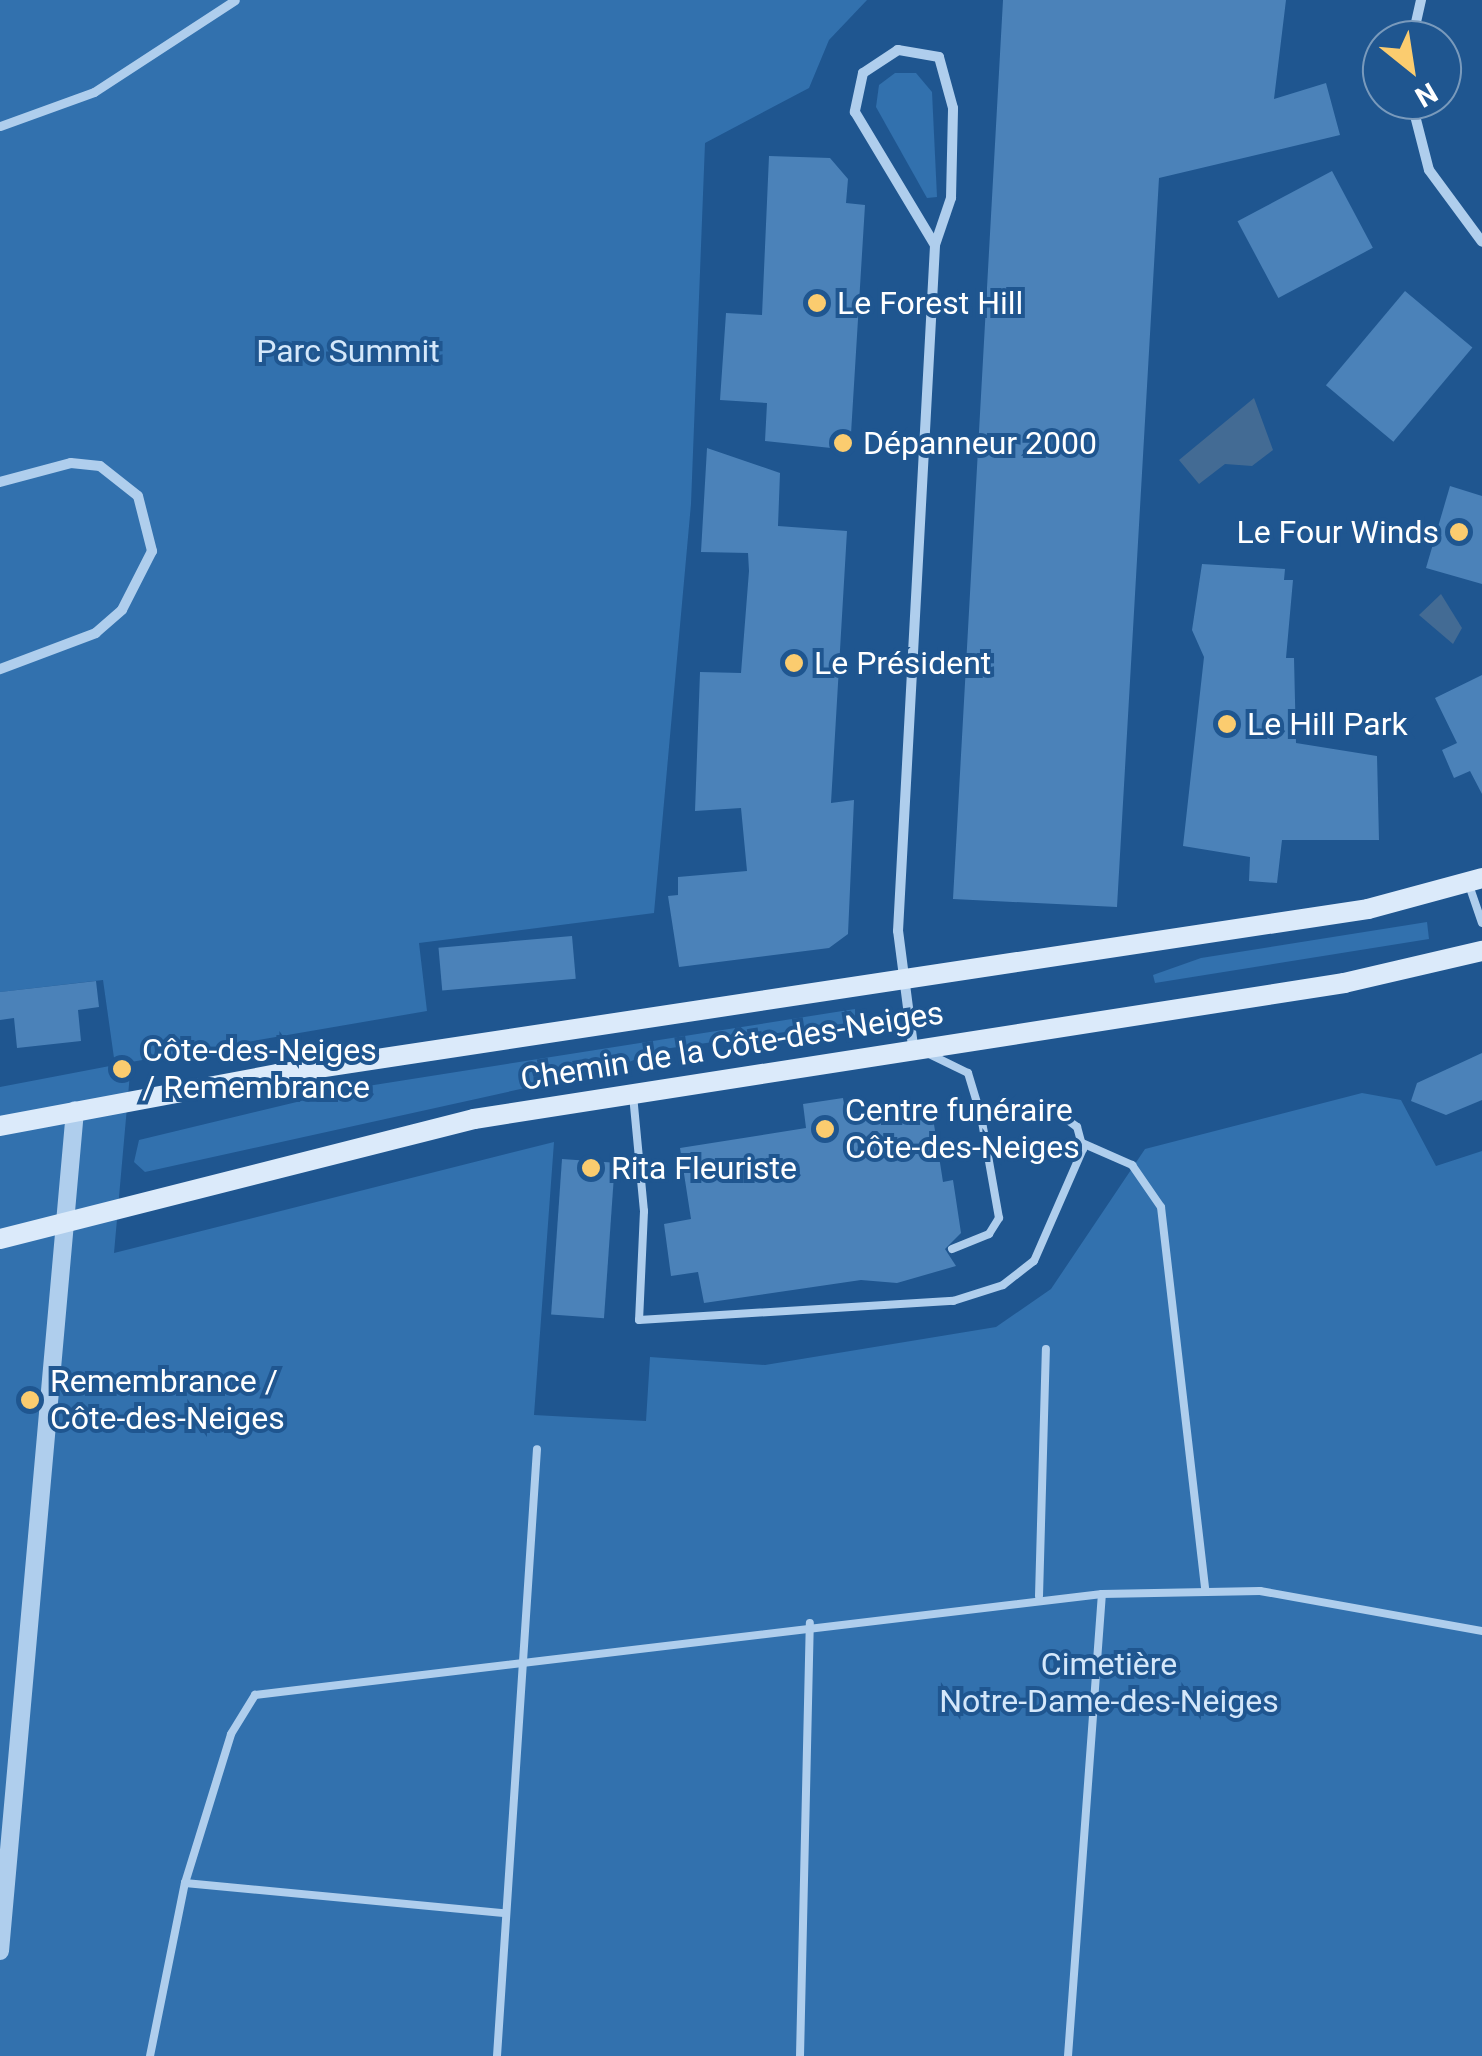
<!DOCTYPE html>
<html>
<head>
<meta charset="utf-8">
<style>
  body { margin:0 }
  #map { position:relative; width:1482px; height:2056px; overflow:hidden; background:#1f5690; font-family:Roboto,sans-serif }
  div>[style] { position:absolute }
  .green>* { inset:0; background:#3271ae }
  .water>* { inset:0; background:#436b94 }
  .building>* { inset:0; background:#4b82b9; transform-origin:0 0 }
  .service>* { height:8px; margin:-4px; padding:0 4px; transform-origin:4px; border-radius:4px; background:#afceed }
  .pedestrian>* { height:9px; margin:-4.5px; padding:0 4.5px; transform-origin:4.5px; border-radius:4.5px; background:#afceed }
  .minor>* { height:10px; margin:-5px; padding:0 5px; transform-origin:5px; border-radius:5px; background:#afceed }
  .tertiary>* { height:18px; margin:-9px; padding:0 9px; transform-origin:9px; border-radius:9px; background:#afceed }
  .secondary>* { height:20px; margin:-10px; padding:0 10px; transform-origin:10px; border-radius:10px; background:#dbeafa }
  .dots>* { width:28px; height:28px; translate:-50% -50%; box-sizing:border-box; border:5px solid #1f5690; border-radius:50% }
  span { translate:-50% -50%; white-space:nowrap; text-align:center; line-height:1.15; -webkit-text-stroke:8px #1f5690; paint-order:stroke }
  .poi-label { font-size:32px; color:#fff }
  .left { translate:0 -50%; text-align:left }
  .right { translate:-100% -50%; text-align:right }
  .park-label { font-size:32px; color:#d4e7fa }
  .street-label { font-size:32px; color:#fff }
  .north { position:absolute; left:1362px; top:20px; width:100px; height:100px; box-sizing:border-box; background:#1f5690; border:2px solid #799abc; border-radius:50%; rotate:150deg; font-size:28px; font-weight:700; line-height:40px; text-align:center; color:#fff }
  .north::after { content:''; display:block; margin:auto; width:35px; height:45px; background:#fbcc6f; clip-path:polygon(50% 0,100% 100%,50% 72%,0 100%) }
</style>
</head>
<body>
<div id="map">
  <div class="green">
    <div style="clip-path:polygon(0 0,867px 0,829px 40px,809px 88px,705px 143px,691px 504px,654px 913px,419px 943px,427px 1011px,131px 1062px,114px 1253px,554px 1142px,534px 1415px,646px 1421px,650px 1357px,765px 1365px,996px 1327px,1051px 1289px,1145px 1149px,1362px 1093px,1401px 1100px,1436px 1166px,1482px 1151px,1482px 2056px,0 2056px,0 1087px,115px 1065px,103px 980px,0 992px)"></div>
    <div style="clip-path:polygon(895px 73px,916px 73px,932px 92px,937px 197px,927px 198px,876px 107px,879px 85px)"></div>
    <div style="clip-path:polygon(1427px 922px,1429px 939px,1155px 983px,1153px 975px,1201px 958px)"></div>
    <div style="clip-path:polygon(855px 1009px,855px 1022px,664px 1049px,607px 1070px,145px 1172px,134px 1162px,139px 1140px,355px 1088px)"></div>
  </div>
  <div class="water">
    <div style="clip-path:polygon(1254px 398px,1273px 450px,1252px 466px,1225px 464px,1199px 484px,1179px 460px)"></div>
    <div style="clip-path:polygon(1441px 594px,1462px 628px,1453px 644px,1419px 615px)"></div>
  </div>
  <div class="building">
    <div style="clip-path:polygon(1003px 0,1286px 0,1274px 99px,1326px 83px,1340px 135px,1159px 178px,1117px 907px,953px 899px)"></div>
    <div style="clip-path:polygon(769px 156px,830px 158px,848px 179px,846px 203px,865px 205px,850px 450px,765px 441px,767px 403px,720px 400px,726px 313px,762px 315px)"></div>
    <div style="left:1332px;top:171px;width:87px;height:107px;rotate:62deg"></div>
    <div style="left:1405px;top:291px;width:88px;height:123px;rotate:40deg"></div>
    <div style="clip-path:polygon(707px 448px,780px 473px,778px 526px,847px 531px,831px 803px,854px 800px,848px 934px,829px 948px,679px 967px,668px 896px,678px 895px,678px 877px,747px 871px,741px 808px,695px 811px,700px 672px,741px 673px,749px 571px,748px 553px,701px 552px)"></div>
    <div style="clip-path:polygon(1450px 486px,1482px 496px,1482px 584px,1426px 568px)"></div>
    <div style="clip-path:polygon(1202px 564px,1285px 569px,1284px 580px,1293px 580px,1286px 658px,1294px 658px,1296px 743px,1377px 756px,1379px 840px,1282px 840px,1277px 883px,1249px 881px,1250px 857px,1183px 846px,1204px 657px,1192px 630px)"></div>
    <div style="clip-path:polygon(1482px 675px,1482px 794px,1470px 771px,1454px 778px,1442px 750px,1457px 743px,1435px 698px)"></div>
    <div style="left:572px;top:936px;width:43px;height:134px;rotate:85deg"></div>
    <div style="clip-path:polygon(96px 981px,99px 1007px,78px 1010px,81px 1041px,17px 1048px,14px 1018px,0 1020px,0 992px)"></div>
    <div style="clip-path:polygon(1482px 1053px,1482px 1100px,1446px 1115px,1411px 1101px,1417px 1083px)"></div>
    <div style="clip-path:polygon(843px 1098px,846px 1116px,890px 1110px,893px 1125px,933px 1118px,943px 1182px,953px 1180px,955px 1193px,961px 1233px,945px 1249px,956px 1266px,897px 1283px,861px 1280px,704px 1303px,698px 1272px,671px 1276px,664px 1224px,691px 1219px,680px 1148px,806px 1128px,803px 1104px)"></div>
    <div style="left:562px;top:1159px;width:53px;height:156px;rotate:4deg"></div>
  </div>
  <div class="service">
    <div style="left:1469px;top:885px;width:40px;rotate:71.1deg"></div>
    <div style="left:633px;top:1095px;width:117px;rotate:84.6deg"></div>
    <div style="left:644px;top:1211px;width:109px;rotate:92.6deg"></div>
    <div style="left:639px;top:1320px;width:315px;rotate:-3.5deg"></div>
    <div style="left:953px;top:1301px;width:52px;rotate:-17.7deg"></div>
    <div style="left:1003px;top:1285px;width:39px;rotate:-38deg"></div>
    <div style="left:1034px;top:1261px;width:122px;rotate:-66.4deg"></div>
    <div style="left:1083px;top:1149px;width:23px;rotate:-105deg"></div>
    <div style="left:1077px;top:1127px;width:30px;rotate:-143deg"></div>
    <div style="left:1053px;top:1109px;width:72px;rotate:174.4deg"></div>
    <div style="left:981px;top:1116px;width:45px;rotate:-106.8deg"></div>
    <div style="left:968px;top:1073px;width:43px;rotate:-154deg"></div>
    <div style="left:1082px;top:1143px;width:55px;rotate:23.7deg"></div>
    <div style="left:1132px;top:1165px;width:51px;rotate:55.4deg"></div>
    <div style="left:1161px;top:1207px;width:386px;rotate:83.4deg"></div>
    <div style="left:952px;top:1249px;width:40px;rotate:-22deg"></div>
    <div style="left:989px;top:1234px;width:19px;rotate:-58deg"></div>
    <div style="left:999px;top:1218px;width:104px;rotate:-100deg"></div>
    <div style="left:1039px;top:1596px;width:247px;rotate:-88.4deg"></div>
    <div style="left:185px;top:1883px;width:320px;rotate:5.4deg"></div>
    <div style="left:150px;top:2056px;width:177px;rotate:-78.6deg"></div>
    <div style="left:185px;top:1883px;width:156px;rotate:-72.8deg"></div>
    <div style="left:231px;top:1734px;width:46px;rotate:-58.4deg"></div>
    <div style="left:255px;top:1695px;width:853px;rotate:-6.8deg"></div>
    <div style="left:497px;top:2056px;width:608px;rotate:-86.23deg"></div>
    <div style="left:800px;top:2056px;width:433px;rotate:-88.7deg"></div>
    <div style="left:1068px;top:2056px;width:463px;rotate:-85.8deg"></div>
    <div style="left:1102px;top:1594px;width:158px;rotate:-1.1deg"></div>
    <div style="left:1260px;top:1591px;width:226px;rotate:10.2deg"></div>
  </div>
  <div class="pedestrian">
    <div style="left:0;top:126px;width:100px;rotate:-19.9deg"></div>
    <div style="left:94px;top:92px;width:168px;rotate:-33.1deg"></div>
  </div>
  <div class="minor">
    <div style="left:1412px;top:40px;width:41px;rotate:-77.3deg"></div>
    <div style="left:1411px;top:100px;width:72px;rotate:75.6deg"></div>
    <div style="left:1429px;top:170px;width:89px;rotate:53.6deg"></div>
    <div style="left:0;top:482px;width:73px;rotate:-15deg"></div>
    <div style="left:71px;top:463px;width:29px;rotate:6deg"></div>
    <div style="left:100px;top:466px;width:48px;rotate:38.3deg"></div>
    <div style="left:138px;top:496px;width:57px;rotate:75.7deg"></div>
    <div style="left:152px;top:551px;width:66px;rotate:117deg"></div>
    <div style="left:122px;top:610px;width:35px;rotate:139deg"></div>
    <div style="left:96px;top:633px;width:103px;rotate:159.4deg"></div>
    <div style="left:913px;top:1046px;width:116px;rotate:-97.4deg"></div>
    <div style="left:898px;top:931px;width:687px;rotate:-86.91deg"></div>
    <div style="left:935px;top:245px;width:50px;rotate:-71.2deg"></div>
    <div style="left:951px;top:198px;width:90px;rotate:-88.7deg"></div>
    <div style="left:953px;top:108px;width:53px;rotate:-105.4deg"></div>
    <div style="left:939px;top:57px;width:42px;rotate:-170.3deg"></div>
    <div style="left:898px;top:50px;width:42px;rotate:146.7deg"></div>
    <div style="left:863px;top:73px;width:40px;rotate:102deg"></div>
    <div style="left:855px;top:112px;width:155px;rotate:59deg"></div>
  </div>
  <div class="tertiary">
    <div style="left:0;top:1951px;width:844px;rotate:-84.9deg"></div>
  </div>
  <div class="secondary">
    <div style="left:0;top:1126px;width:283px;rotate:-10.6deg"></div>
    <div style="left:278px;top:1074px;width:1102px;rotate:-8.61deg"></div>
    <div style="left:1368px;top:909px;width:118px;rotate:-15.2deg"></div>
    <div style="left:0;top:1239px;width:489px;rotate:-14.2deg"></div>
    <div style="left:474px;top:1119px;width:881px;rotate:-8.88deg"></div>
    <div style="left:1344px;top:983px;width:142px;rotate:-13.1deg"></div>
  </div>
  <div class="dots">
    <div style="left:817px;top:303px;background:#fbcc6f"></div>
    <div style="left:843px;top:443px;background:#fbcc6f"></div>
    <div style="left:1459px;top:532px;background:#fbcc6f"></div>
    <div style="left:794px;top:663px;background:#fbcc6f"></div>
    <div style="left:1227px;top:724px;background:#fbcc6f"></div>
    <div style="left:122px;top:1069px;background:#fbcc6f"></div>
    <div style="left:825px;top:1129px;background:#fbcc6f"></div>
    <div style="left:591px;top:1168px;background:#fbcc6f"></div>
    <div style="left:30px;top:1400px;background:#fbcc6f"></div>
  </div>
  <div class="poi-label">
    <span class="left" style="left:837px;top:303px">Le Forest Hill</span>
    <span class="left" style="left:863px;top:443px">Dépanneur 2000</span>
    <span class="right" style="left:1439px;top:532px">Le Four Winds</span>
    <span class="left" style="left:814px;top:663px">Le Président</span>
    <span class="left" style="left:1247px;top:724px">Le Hill Park</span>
    <span class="left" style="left:142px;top:1069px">Côte-des-Neiges<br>/ Remembrance</span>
    <span class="left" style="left:845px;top:1129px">Centre funéraire<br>Côte-des-Neiges</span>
    <span class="left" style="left:611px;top:1168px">Rita Fleuriste</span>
    <span class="left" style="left:50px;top:1400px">Remembrance /<br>Côte-des-Neiges</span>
  </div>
  <div class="park-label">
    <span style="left:348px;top:351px">Parc Summit</span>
    <span style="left:1109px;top:1683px">Cimetière<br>Notre-Dame-des-Neiges</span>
  </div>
  <div class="street-label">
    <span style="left:732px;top:1046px;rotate:-9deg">Chemin de la Côte-des-Neiges</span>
  </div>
  <div class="north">N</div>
</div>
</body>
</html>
